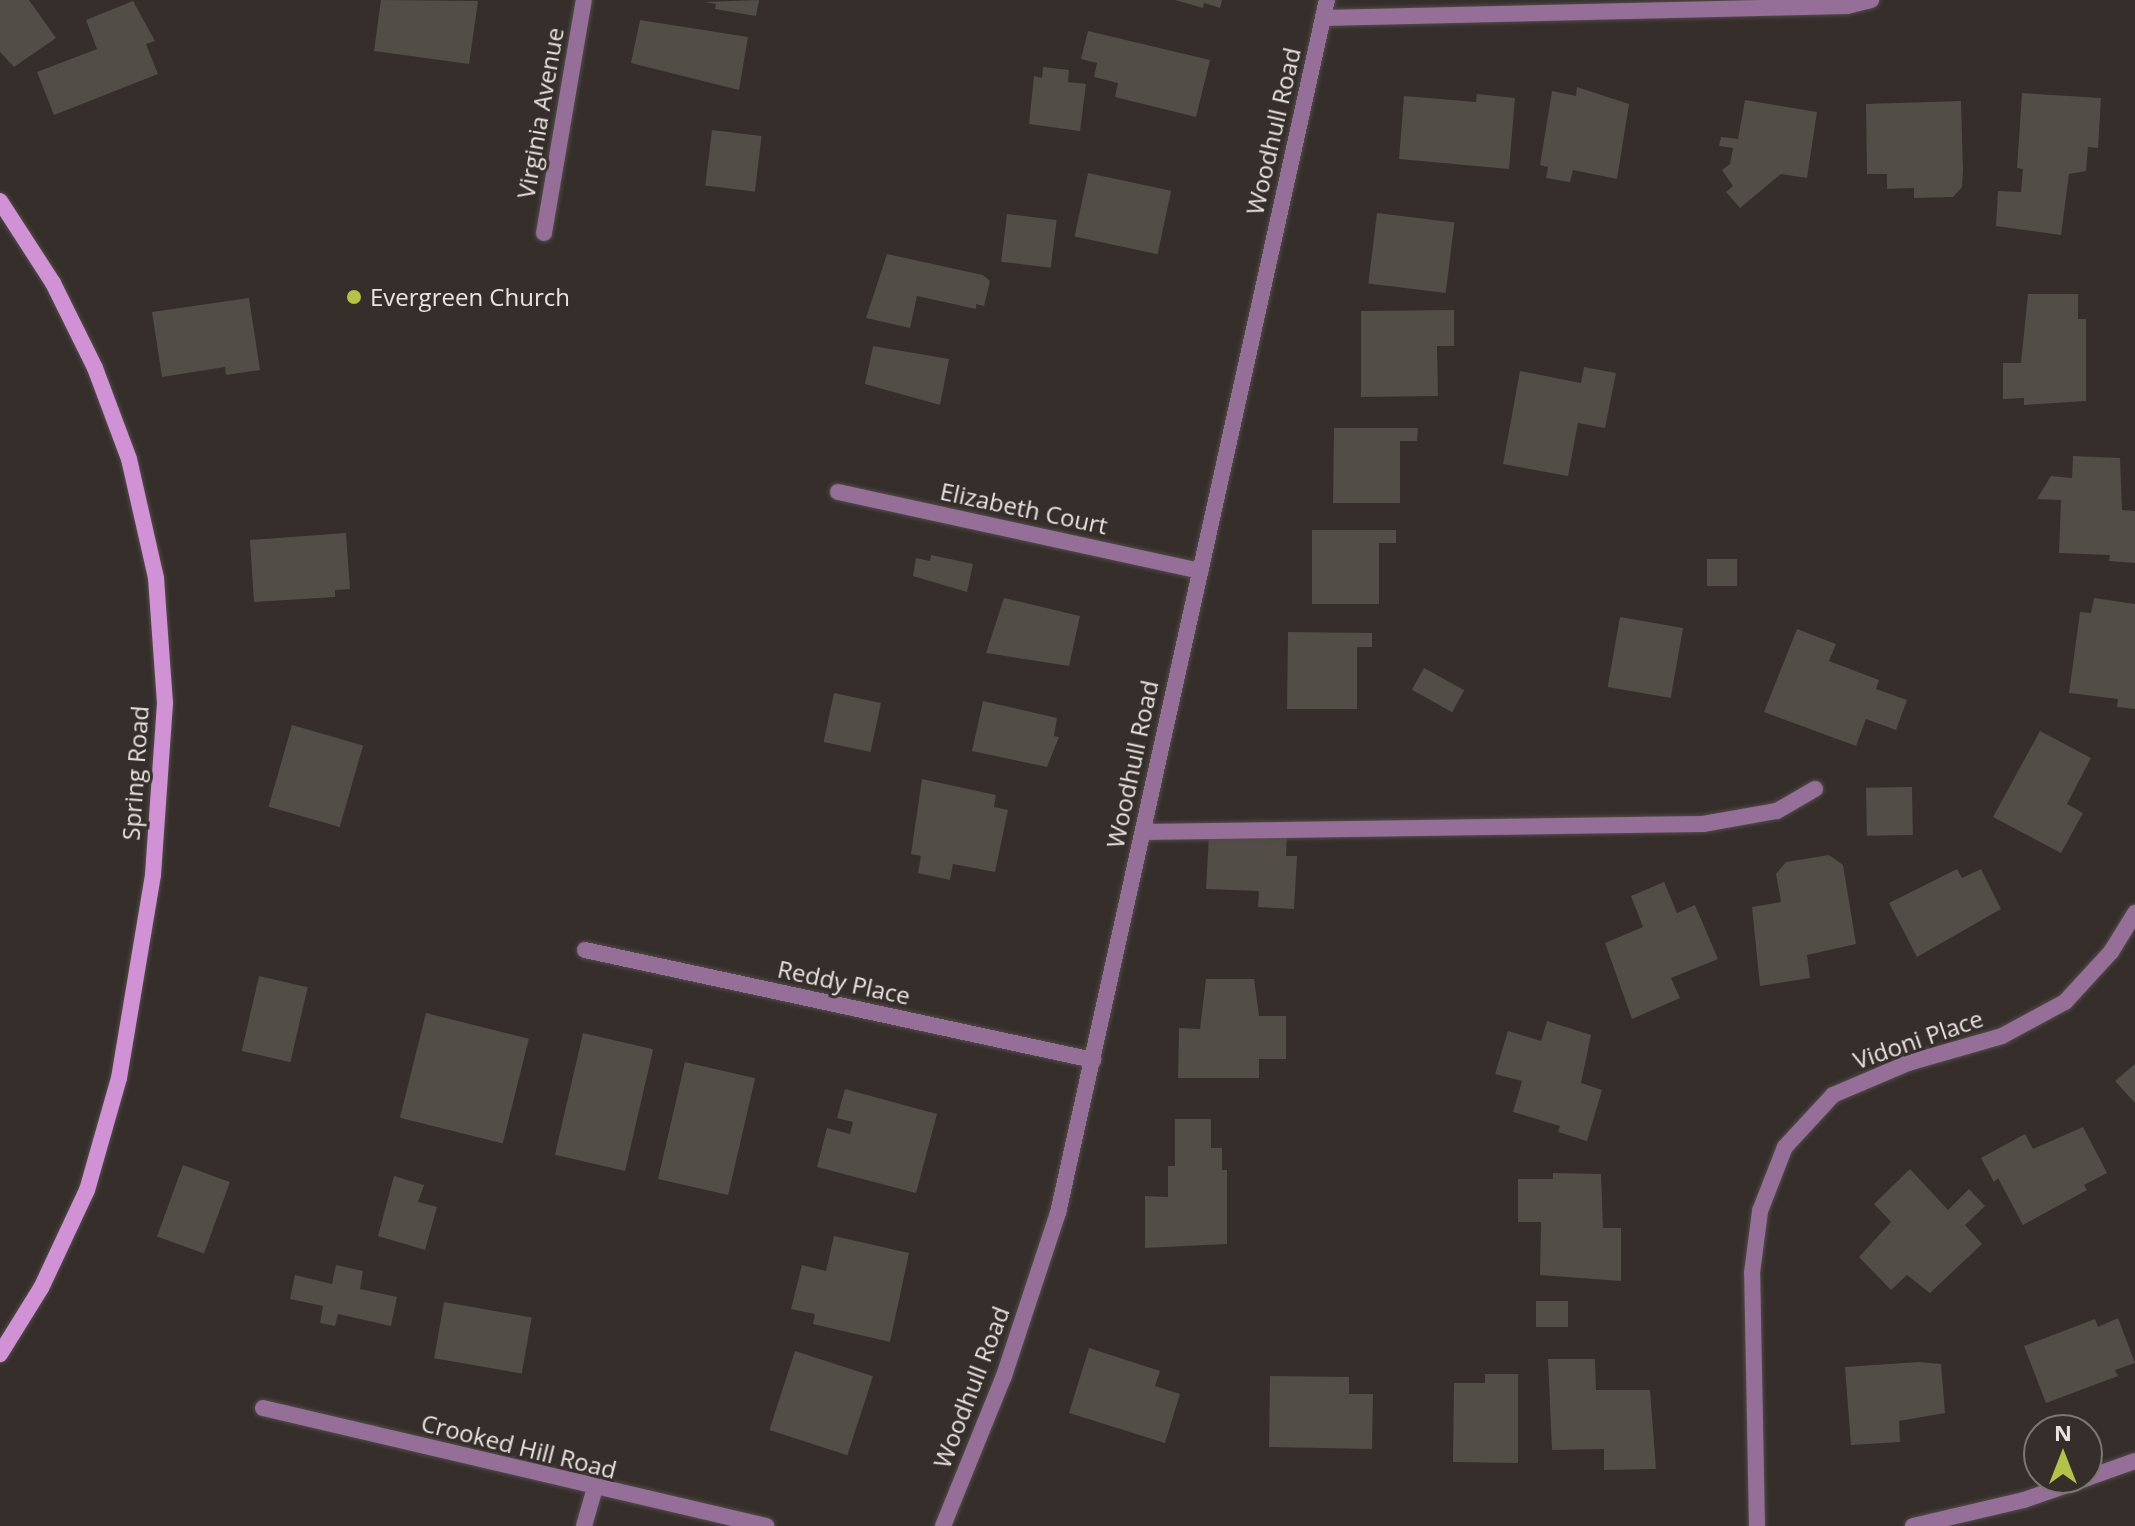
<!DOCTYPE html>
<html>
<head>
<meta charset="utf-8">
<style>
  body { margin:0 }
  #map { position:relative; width:2135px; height:1526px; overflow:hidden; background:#352e2b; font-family:"Open Sans",sans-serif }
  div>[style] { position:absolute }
  .building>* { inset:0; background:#524d47; transform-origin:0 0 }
  .roads { filter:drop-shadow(0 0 2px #524b48) drop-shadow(0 0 2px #524b48) }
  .service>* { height:16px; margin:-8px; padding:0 8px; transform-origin:8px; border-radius:8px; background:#966f99 }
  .minor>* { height:16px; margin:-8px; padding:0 8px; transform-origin:8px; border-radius:8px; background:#966f99 }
  .secondary>* { height:16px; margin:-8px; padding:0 8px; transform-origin:8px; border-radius:8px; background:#d191d5 }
  .dots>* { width:22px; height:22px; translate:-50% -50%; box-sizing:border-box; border:4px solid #352e2b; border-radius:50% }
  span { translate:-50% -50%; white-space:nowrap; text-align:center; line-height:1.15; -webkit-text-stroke:6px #352e2b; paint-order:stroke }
  .street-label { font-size:24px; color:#e9e4e2 }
  .poi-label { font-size:24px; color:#e9e4e2 }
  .left { translate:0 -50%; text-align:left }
  .north { position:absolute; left:2023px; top:1414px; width:80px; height:80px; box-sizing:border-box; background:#352e2b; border:2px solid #7d7774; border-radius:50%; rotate:0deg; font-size:22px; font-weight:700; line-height:32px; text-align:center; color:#e9e4e2 }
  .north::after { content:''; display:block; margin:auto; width:28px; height:36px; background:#b4c24a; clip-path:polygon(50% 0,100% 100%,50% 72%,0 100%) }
</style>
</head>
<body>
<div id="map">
  <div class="building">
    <div style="clip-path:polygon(0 0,29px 0,56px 38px,14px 67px,0 52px)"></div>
    <div style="clip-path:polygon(381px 0,478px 1px,469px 64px,374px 51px)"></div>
    <div style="clip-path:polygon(759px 0,756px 16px,715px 9px,716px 4px,704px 2px)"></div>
    <div style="clip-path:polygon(1175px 0,1222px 0,1220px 8px,1204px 3px,1203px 8px)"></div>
    <div style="clip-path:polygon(133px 1px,155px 41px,146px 44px,158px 74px,54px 115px,37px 72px,97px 49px,86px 20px)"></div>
    <div style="clip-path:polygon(640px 20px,748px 37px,739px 90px,631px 63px)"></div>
    <div style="clip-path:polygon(1088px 31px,1210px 60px,1196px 117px,1115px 97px,1118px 83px,1094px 77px,1097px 63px,1081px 59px)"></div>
    <div style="clip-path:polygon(1043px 67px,1069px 70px,1068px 82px,1086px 84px,1080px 131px,1029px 124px,1034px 76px,1042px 78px)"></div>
    <div style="clip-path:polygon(1577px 87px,1629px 104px,1617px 179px,1573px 170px,1570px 182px,1546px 178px,1548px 167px,1540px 165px,1552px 91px,1576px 96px)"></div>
    <div style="clip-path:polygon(2022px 93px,2101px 98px,2098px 148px,2088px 147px,2086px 171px,2069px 174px,2061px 235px,1996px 226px,1998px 191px,2021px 192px,2023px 169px,2017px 168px)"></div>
    <div style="clip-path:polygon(1477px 94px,1515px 98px,1509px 169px,1399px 159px,1404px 96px,1476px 102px)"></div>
    <div style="clip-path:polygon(1745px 100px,1817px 112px,1807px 178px,1781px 174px,1740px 208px,1726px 192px,1733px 186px,1722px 170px,1730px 164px,1733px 148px,1719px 146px,1721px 137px,1738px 139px)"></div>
    <div style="clip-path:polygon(1961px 101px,1963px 170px,1962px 187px,1953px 197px,1914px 198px,1914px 188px,1887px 189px,1887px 174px,1867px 174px,1866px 104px)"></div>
    <div style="left:712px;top:130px;width:50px;height:56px;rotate:7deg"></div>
    <div style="left:1088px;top:173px;width:85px;height:65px;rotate:12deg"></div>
    <div style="left:1377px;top:213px;width:78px;height:71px;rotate:7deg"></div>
    <div style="left:1007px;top:214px;width:50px;height:48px;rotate:7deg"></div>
    <div style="clip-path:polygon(887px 254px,983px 275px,990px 281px,984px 306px,976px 304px,976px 309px,917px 296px,910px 328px,866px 318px)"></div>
    <div style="clip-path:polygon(2028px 294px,2078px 294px,2078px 319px,2086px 319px,2086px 401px,2024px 405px,2024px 398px,2003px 399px,2003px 363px,2021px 363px)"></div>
    <div style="clip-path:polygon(249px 298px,260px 370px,226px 375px,225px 367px,162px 377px,152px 312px)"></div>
    <div style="clip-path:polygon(1454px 310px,1454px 346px,1437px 346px,1438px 396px,1361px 397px,1361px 311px)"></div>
    <div style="clip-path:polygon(873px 346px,949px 359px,940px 405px,865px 384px)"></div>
    <div style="clip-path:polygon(1584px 367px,1616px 373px,1605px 428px,1578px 423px,1568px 476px,1503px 464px,1520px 371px,1581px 383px)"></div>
    <div style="clip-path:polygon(1334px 428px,1418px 428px,1417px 441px,1400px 441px,1400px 503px,1333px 503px)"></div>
    <div style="clip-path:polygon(2073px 456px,2120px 458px,2122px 510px,2135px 511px,2135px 563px,2109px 561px,2110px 555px,2059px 553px,2061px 500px,2037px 499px,2051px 476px,2072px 478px)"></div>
    <div style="clip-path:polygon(1312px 530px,1396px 530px,1396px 543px,1379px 543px,1379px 604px,1312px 604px)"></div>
    <div style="clip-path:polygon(346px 533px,350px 589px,335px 590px,335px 597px,254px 602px,250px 540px)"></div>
    <div style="clip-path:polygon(931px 555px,973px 564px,967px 592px,913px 576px,916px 558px,930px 561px)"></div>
    <div style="left:1707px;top:559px;width:30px;height:27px"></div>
    <div style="clip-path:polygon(1004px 598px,1080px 616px,1069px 666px,986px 653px)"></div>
    <div style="clip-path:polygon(2094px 598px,2135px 604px,2135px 709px,2117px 707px,2118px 699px,2069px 693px,2080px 612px,2091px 613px)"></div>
    <div style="left:1620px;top:617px;width:64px;height:71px;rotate:10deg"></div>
    <div style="clip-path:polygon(1797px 629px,1836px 644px,1829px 661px,1879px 680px,1876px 689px,1907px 700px,1896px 730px,1866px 719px,1856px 746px,1764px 712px)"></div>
    <div style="clip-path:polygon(1288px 632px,1372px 633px,1372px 647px,1357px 647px,1357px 709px,1287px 709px)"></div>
    <div style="left:1424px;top:668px;width:46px;height:25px;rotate:29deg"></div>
    <div style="left:834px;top:693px;width:48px;height:50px;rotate:12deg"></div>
    <div style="clip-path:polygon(983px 701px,1057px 718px,1054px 736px,1059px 737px,1047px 767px,972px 751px)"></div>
    <div style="left:292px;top:725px;width:74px;height:85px;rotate:16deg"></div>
    <div style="clip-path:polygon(2040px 731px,2091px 758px,2067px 804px,2083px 813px,2061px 853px,1993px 817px)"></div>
    <div style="clip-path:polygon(922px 779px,996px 795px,994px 807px,1008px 810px,995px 872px,953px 864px,950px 880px,918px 873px,921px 856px,911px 854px)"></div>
    <div style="left:1912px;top:787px;width:48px;height:46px;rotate:89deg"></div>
    <div style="clip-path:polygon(1209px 835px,1287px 835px,1286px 856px,1297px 856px,1294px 909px,1258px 907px,1259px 891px,1206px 889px)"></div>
    <div style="clip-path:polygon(1829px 855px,1843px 865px,1856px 944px,1807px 955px,1810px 978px,1760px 986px,1752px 907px,1781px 902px,1776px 874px,1786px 862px)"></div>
    <div style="clip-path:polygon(1957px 869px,1962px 878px,1981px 869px,2001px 909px,1917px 957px,1889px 903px)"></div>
    <div style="clip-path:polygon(1664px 882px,1677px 913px,1695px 905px,1718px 959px,1671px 978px,1680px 998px,1632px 1019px,1605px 943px,1643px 927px,1631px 896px)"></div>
    <div style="left:259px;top:976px;width:50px;height:77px;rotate:13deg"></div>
    <div style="clip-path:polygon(1206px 979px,1254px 979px,1259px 1016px,1286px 1016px,1286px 1059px,1259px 1059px,1259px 1078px,1178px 1078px,1179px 1028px,1200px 1029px)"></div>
    <div style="left:426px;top:1013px;width:106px;height:108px;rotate:14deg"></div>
    <div style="clip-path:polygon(1547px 1021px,1591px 1035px,1581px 1083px,1602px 1090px,1587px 1141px,1558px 1132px,1560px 1126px,1513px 1112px,1522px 1081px,1495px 1074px,1508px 1031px,1541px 1041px)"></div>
    <div style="left:583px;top:1033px;width:72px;height:125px;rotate:13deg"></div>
    <div style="left:685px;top:1062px;width:72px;height:120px;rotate:13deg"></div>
    <div style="clip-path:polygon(2135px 1064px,2135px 1103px,2115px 1081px)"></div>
    <div style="clip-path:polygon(845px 1089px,937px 1114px,916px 1193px,817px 1167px,827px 1128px,850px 1134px,853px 1122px,837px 1118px)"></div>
    <div style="clip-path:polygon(1175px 1119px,1211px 1119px,1211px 1148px,1222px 1148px,1222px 1170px,1227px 1170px,1227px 1244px,1145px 1248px,1145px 1196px,1168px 1197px,1168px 1166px,1175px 1166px)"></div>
    <div style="clip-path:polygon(2083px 1127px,2107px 1173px,2084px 1185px,2087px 1190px,2023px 1225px,1998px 1178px,1994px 1182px,1981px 1158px,2025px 1134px,2033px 1149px)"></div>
    <div style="left:183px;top:1165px;width:50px;height:76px;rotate:20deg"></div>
    <div style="clip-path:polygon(1910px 1169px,1948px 1210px,1969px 1189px,1985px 1206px,1965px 1225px,1982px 1244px,1930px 1293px,1907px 1275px,1891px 1290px,1859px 1257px,1891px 1222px,1874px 1204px)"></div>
    <div style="clip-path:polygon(1553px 1173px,1601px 1174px,1603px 1228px,1621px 1228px,1621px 1281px,1540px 1275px,1541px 1222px,1518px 1222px,1518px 1179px,1553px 1179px)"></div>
    <div style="clip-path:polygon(394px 1176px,424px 1185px,418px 1202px,437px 1207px,425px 1250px,378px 1236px)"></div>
    <div style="clip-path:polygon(834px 1236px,909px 1253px,890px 1342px,813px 1324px,815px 1314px,791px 1309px,802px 1265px,826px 1271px)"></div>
    <div style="clip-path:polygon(336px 1265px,363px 1271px,360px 1289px,397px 1297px,391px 1326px,338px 1314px,335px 1326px,320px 1323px,323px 1306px,290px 1299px,295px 1275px,332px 1284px)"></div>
    <div style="left:1568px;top:1301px;width:26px;height:32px;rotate:90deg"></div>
    <div style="left:444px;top:1302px;width:89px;height:57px;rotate:10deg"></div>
    <div style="clip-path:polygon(2118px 1318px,2135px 1363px,2115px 1370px,2118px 1376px,2046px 1403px,2024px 1346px,2095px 1319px,2098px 1327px)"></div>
    <div style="clip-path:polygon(1089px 1348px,1160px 1371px,1155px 1386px,1180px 1394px,1165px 1443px,1069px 1413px)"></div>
    <div style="left:795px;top:1351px;width:82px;height:83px;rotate:18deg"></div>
    <div style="clip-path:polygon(1548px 1359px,1595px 1359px,1596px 1390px,1650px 1390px,1656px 1469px,1604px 1470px,1604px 1449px,1552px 1450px)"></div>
    <div style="clip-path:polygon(1919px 1362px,1941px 1364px,1945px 1413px,1899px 1421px,1900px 1442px,1851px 1445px,1845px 1367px)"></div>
    <div style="clip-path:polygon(1485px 1374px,1518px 1374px,1518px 1463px,1453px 1462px,1454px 1383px,1485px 1383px)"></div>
    <div style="clip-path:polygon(1270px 1376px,1349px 1377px,1349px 1394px,1373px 1394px,1372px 1449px,1269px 1447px)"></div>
  </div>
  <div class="roads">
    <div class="service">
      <div style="left:1143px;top:832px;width:560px;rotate:-0.82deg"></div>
      <div style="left:1703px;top:824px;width:75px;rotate:-10deg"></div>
      <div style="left:1777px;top:811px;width:44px;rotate:-30.1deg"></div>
      <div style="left:584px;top:1526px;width:37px;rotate:-74deg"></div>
    </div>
    <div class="minor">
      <div style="left:1323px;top:18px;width:524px;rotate:-1.31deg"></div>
      <div style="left:1847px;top:6px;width:25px;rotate:-14deg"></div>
      <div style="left:544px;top:233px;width:236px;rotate:-80.3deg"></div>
      <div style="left:838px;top:492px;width:371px;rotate:12.3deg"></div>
      <div style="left:585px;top:950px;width:520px;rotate:12.22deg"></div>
      <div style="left:263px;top:1408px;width:517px;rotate:13.2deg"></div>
      <div style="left:2087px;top:1478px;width:51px;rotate:-19.5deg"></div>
      <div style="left:943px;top:1526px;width:162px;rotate:-67.9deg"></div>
      <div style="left:1004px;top:1376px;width:172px;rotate:-71.7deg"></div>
      <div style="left:1058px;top:1213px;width:1242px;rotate:-77.5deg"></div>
      <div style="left:1757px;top:1526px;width:253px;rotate:-91.1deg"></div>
      <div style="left:1752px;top:1273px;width:63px;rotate:-82.6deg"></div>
      <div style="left:1760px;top:1211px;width:69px;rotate:-68.7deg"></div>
      <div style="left:1785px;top:1147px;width:71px;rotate:-47.3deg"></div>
      <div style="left:1833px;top:1095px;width:82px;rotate:-23.1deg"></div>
      <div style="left:1908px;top:1063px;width:98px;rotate:-16deg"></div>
      <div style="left:2002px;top:1036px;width:72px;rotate:-28.4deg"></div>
      <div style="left:2065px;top:1002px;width:68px;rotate:-47.4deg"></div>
      <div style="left:2111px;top:952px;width:46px;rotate:-58.4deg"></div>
      <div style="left:1913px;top:1526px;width:114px;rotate:-13.2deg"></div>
      <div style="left:2024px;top:1500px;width:67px;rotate:-19.2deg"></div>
    </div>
    <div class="secondary">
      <div style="left:0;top:201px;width:98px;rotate:57.1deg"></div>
      <div style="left:53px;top:283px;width:95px;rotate:63.7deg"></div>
      <div style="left:95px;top:368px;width:97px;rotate:69.5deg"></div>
      <div style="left:129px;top:459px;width:122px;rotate:77.2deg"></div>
      <div style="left:156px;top:578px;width:125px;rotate:85.9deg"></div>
      <div style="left:165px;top:703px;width:172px;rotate:94deg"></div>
      <div style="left:153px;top:875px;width:206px;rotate:99.5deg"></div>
      <div style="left:119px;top:1078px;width:116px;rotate:105.9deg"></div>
      <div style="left:87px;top:1190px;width:108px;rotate:115.1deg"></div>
      <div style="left:41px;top:1288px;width:78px;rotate:121.8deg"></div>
    </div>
  </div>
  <div class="dots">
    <div style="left:354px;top:297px;background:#b4c24a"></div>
  </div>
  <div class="street-label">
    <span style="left:540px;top:113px;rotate:-80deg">Virginia Avenue</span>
    <span style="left:1273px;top:131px;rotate:-77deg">Woodhull Road</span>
    <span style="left:1024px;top:508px;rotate:12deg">Elizabeth Court</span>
    <span style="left:1132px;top:764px;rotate:-78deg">Woodhull Road</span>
    <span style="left:135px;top:773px;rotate:-86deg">Spring Road</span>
    <span style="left:844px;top:982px;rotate:12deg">Reddy Place</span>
    <span style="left:1918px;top:1039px;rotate:-19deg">Vidoni Place</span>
    <span style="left:971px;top:1387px;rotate:-69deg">Woodhull Road</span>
    <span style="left:519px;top:1446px;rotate:14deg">Crooked Hill Road</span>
  </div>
  <div class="poi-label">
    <span class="left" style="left:370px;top:297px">Evergreen Church</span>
  </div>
  <div class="north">N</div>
</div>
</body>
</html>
